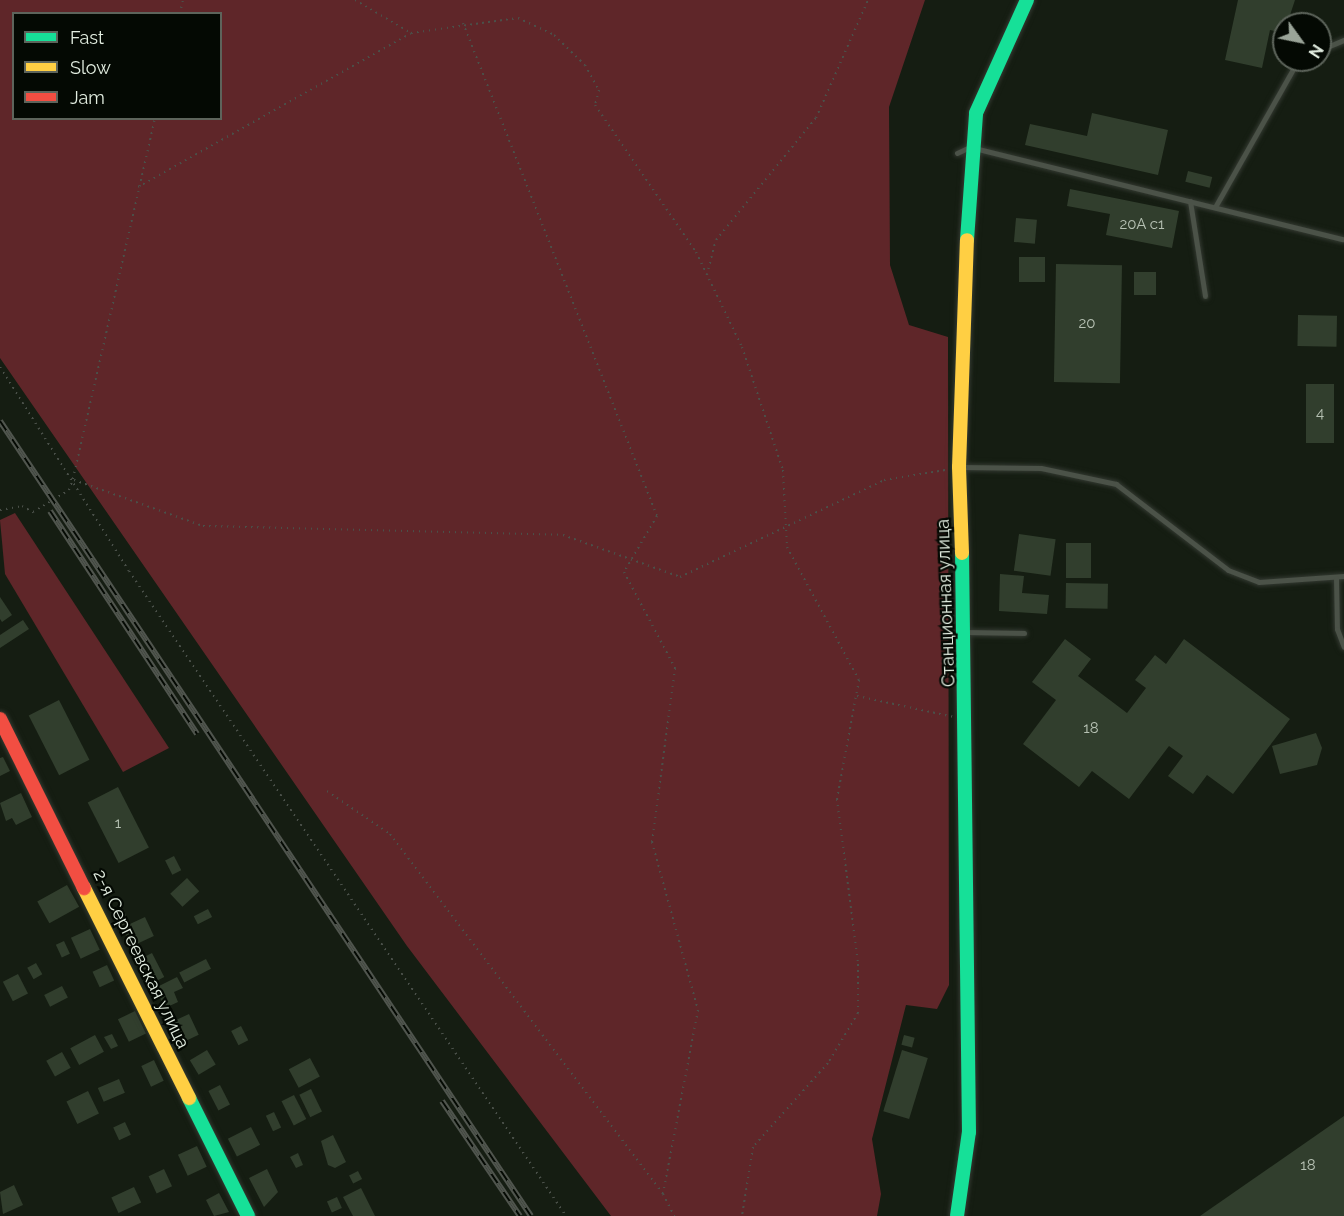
<!DOCTYPE html>
<html>
<head>
<meta charset="utf-8">
<style>
  body { margin:0 }
  #map { position:relative; width:1344px; height:1216px; overflow:hidden; background:#151d12; font-family:Raleway,sans-serif }
  div>[style] { position:absolute }
  .green>* { inset:0; background:#5f2629 }
  .building>* { inset:0; background:#313e2d; transform-origin:0 0 }
  .path>* { height:2px; margin-top:-1px; transform-origin:0; background:repeating-linear-gradient(90deg,#4a5049 0 1.5px,transparent 0 6px) }
  .roads { filter:drop-shadow(0 0 2px #333931) drop-shadow(0 0 2px #333931) }
  .lane>* { height:5px; margin:-2.5px; padding:0 2.5px; transform-origin:2.5px; border-radius:2.5px; background:#4b5248 }
  .fast>* { height:14px; margin:-7px; padding:0 7px; transform-origin:7px; border-radius:7px; background:#16e098 }
  .slow>* { height:14px; margin:-7px; padding:0 7px; transform-origin:7px; border-radius:7px; background:#ffcf43 }
  .jam>* { height:14px; margin:-7px; padding:0 7px; transform-origin:7px; border-radius:7px; background:#f24e42 }
  .rail>* { height:6px; margin-top:-3px; transform-origin:0; background:repeating-linear-gradient(90deg,#040903 0 11px,#50554e 0 22px); box-sizing:border-box; border-block:2px solid #50554e }
  span { translate:-50% -50%; white-space:nowrap; text-align:center; line-height:1.15; -webkit-text-stroke:4.5px #040903; paint-order:stroke }
  .number-label { font-size:15px; color:#b6c1b3 }
  .number-label span { -webkit-text-stroke-width:0 }
  .street-label { font-size:18px; color:#e2ede0 }
  .legend { position:absolute; left:12px; top:12px; width:210px; height:108px; box-sizing:border-box; background:#040903; border:2px solid #5d645b; margin:0; padding:8px 10px; list-style:none; font-size:18px; color:#e2ede0 }
  .legend li { display:flex; align-items:center; gap:12px; height:30px }
  .legend b { width:30px; border:2px solid #5d645b }
  .north { position:absolute; left:1272px; top:12px; width:60px; height:60px; box-sizing:border-box; background:#040903; border:2px solid #5d645b; border-radius:50%; rotate:123deg; font-size:16px; font-weight:700; line-height:24px; text-align:center; color:#e2ede0 }
  .north::after { content:''; display:block; margin:auto; width:21px; height:27px; background:#9aa498; clip-path:polygon(50% 0,100% 100%,50% 72%,0 100%) }
</style>
</head>
<body>
<div id="map">
  <div class="green">
    <div style="clip-path:polygon(evenodd,0 0,925px 0,889px 107px,890px 265px,909px 325px,948px 337px,949px 985px,937px 1009px,906px 1005px,872px 1139px,881px 1194px,877px 1216px,611px 1216px,407px 946px,0 358px,0 0,14px 14px,220px 14px,220px 118px,14px 118px,14px 14px)"></div>
    <div style="clip-path:polygon(15px 513px,169px 748px,123px 772px,5px 574px,0 520px)"></div>
  </div>
  <div class="building">
    <div style="clip-path:polygon(1238px 0,1295px 0,1284px 33px,1270px 30px,1262px 68px,1225px 60px)"></div>
    <div style="clip-path:polygon(1092px 113px,1168px 130px,1158px 175px,1025px 145px,1030px 124px,1087px 136px)"></div>
    <div style="left:1188px;top:171px;width:25px;height:11px;rotate:14deg"></div>
    <div style="clip-path:polygon(1070px 189px,1179px 211px,1172px 248px,1106px 235px,1110px 214px,1067px 206px)"></div>
    <div style="left:1016px;top:218px;width:21px;height:24px;rotate:5deg"></div>
    <div style="left:1019px;top:257px;width:26px;height:25px"></div>
    <div style="left:1056px;top:264px;width:66px;height:118px;rotate:1deg"></div>
    <div style="left:1134px;top:272px;width:22px;height:23px"></div>
    <div style="left:1298px;top:315px;width:39px;height:31px;rotate:1deg"></div>
    <div style="left:1306px;top:384px;width:28px;height:59px"></div>
    <div style="left:1019px;top:534px;width:37px;height:37px;rotate:8deg"></div>
    <div style="left:1066px;top:543px;width:25px;height:35px"></div>
    <div style="clip-path:polygon(1000px 574px,1024px 576px,1022px 593px,1049px 595px,1047px 614px,999px 611px)"></div>
    <div style="left:1066px;top:583px;width:42px;height:25px;rotate:1deg"></div>
    <div style="clip-path:polygon(0 597px,12px 615px,2px 622px,0 619px)"></div>
    <div style="clip-path:polygon(23px 620px,29px 629px,0 648px,0 635px)"></div>
    <div style="clip-path:polygon(1065px 639px,1091px 659px,1078px 676px,1127px 713px,1146px 688px,1135px 680px,1155px 655px,1166px 664px,1184px 639px,1290px 719px,1233px 794px,1207px 775px,1193px 794px,1168px 776px,1183px 756px,1169px 746px,1129px 799px,1092px 771px,1079px 787px,1023px 744px,1056px 700px,1032px 682px)"></div>
    <div style="left:59px;top:700px;width:67px;height:34px;rotate:63deg"></div>
    <div style="clip-path:polygon(1316px 733px,1322px 748px,1317px 765px,1280px 774px,1272px 746px)"></div>
    <div style="clip-path:polygon(3px 757px,10px 771px,0 776px,0 758px)"></div>
    <div style="left:118px;top:787px;width:68px;height:34px;rotate:63deg"></div>
    <div style="clip-path:polygon(21px 793px,32px 817px,16px 825px,12px 818px,6px 821px,0 803px)"></div>
    <div style="left:174px;top:856px;width:16px;height:10px;rotate:63deg"></div>
    <div style="left:187px;top:878px;width:18px;height:23px;rotate:47deg"></div>
    <div style="left:67px;top:885px;width:25px;height:34px;rotate:61deg"></div>
    <div style="left:208px;top:909px;width:9px;height:16px;rotate:63deg"></div>
    <div style="left:124px;top:910px;width:14px;height:10px;rotate:69deg"></div>
    <div style="left:145px;top:917px;width:21px;height:25px;rotate:65deg"></div>
    <div style="left:90px;top:929px;width:23px;height:21px;rotate:65deg"></div>
    <div style="left:64px;top:941px;width:14px;height:9px;rotate:65deg"></div>
    <div style="left:152px;top:953px;width:27px;height:15px;rotate:63deg"></div>
    <div style="left:206px;top:959px;width:11px;height:30px;rotate:63deg"></div>
    <div style="left:36px;top:963px;width:13px;height:10px;rotate:61deg"></div>
    <div style="left:107px;top:965px;width:17px;height:16px;rotate:65deg"></div>
    <div style="left:18px;top:974px;width:22px;height:17px;rotate:63deg"></div>
    <div style="clip-path:polygon(177px 977px,183px 988px,174px 992px,178px 1002px,165px 1008px,155px 988px)"></div>
    <div style="left:62px;top:986px;width:13px;height:20px;rotate:63deg"></div>
    <div style="left:135px;top:1011px;width:25px;height:19px;rotate:64deg"></div>
    <div style="left:189px;top:1014px;width:23px;height:21px;rotate:65deg"></div>
    <div style="left:241px;top:1026px;width:16px;height:11px;rotate:63deg"></div>
    <div style="clip-path:polygon(112px 1034px,118px 1046px,111px 1049px,104px 1037px)"></div>
    <div style="left:95px;top:1035px;width:19px;height:28px;rotate:62deg"></div>
    <div style="left:904px;top:1035px;width:11px;height:10px;rotate:15deg"></div>
    <div style="left:207px;top:1050px;width:17px;height:20px;rotate:59deg"></div>
    <div style="left:902px;top:1050px;width:27px;height:64px;rotate:17deg"></div>
    <div style="left:62px;top:1052px;width:18px;height:18px;rotate:61deg"></div>
    <div style="left:310px;top:1058px;width:21px;height:24px;rotate:62deg"></div>
    <div style="left:154px;top:1060px;width:23px;height:14px;rotate:65deg"></div>
    <div style="left:119px;top:1079px;width:15px;height:23px;rotate:67deg"></div>
    <div style="left:220px;top:1085px;width:22px;height:13px;rotate:63deg"></div>
    <div style="left:311px;top:1089px;width:25px;height:13px;rotate:64deg"></div>
    <div style="left:88px;top:1091px;width:25px;height:24px;rotate:64deg"></div>
    <div style="left:294px;top:1095px;width:27px;height:14px;rotate:63deg"></div>
    <div style="left:274px;top:1112px;width:17px;height:9px;rotate:65deg"></div>
    <div style="clip-path:polygon(1344px 1116px,1344px 1216px,1200px 1216px)"></div>
    <div style="left:125px;top:1122px;width:14px;height:13px;rotate:65deg"></div>
    <div style="left:251px;top:1127px;width:20px;height:26px;rotate:63deg"></div>
    <div style="clip-path:polygon(333px 1135px,346px 1162px,335px 1168px,328px 1165px,321px 1141px)"></div>
    <div style="left:197px;top:1146px;width:23px;height:21px;rotate:65deg"></div>
    <div style="clip-path:polygon(298px 1153px,303px 1165px,296px 1168px,290px 1157px)"></div>
    <div style="left:164px;top:1169px;width:19px;height:17px;rotate:65deg"></div>
    <div style="clip-path:polygon(267px 1169px,278px 1192px,264px 1207px,249px 1178px)"></div>
    <div style="left:358px;top:1171px;width:9px;height:10px;rotate:63deg"></div>
    <div style="clip-path:polygon(14px 1185px,23px 1205px,3px 1214px,0 1192px)"></div>
    <div style="left:134px;top:1187px;width:17px;height:25px;rotate:65deg"></div>
    <div style="clip-path:polygon(361px 1188px,375px 1216px,353px 1216px,343px 1197px)"></div>
    <div style="clip-path:polygon(219px 1193px,229px 1212px,214px 1216px,206px 1200px)"></div>
    <div style="left:337px;top:1197px;width:12px;height:11px;rotate:66deg"></div>
  </div>
  <div class="path">
    <div style="left:355px;top:0;width:65px;rotate:30.5deg"></div>
    <div style="left:411px;top:33px;width:108px;rotate:-8deg"></div>
    <div style="left:518px;top:18px;width:40px;rotate:25deg"></div>
    <div style="left:554px;top:35px;width:43px;rotate:44.1deg"></div>
    <div style="left:585px;top:65px;width:29px;rotate:61deg"></div>
    <div style="left:599px;top:90px;width:16px;rotate:105deg"></div>
    <div style="left:595px;top:105px;width:178px;rotate:55.5deg"></div>
    <div style="left:696px;top:252px;width:106px;rotate:64.2deg"></div>
    <div style="left:742px;top:347px;width:130px;rotate:71.6deg"></div>
    <div style="left:783px;top:470px;width:77px;rotate:87deg"></div>
    <div style="left:787px;top:547px;width:151px;rotate:61.6deg"></div>
    <div style="left:859px;top:680px;width:121px;rotate:100.5deg"></div>
    <div style="left:837px;top:799px;width:166px;rotate:82.7deg"></div>
    <div style="left:858px;top:964px;width:49px;rotate:90deg"></div>
    <div style="left:858px;top:1013px;width:58px;rotate:121deg"></div>
    <div style="left:828px;top:1063px;width:113px;rotate:131.8deg"></div>
    <div style="left:753px;top:1147px;width:70px;rotate:99.1deg"></div>
    <div style="left:180px;top:14px;width:14px;rotate:-78deg"></div>
    <div style="left:463px;top:23px;width:530px;rotate:68.52deg"></div>
    <div style="left:657px;top:516px;width:65px;rotate:120.5deg"></div>
    <div style="left:624px;top:572px;width:109px;rotate:62deg"></div>
    <div style="left:675px;top:668px;width:176px;rotate:97.5deg"></div>
    <div style="left:652px;top:842px;width:174px;rotate:74.7deg"></div>
    <div style="left:698px;top:1010px;width:187px;rotate:100.8deg"></div>
    <div style="left:663px;top:1194px;width:25px;rotate:63deg"></div>
    <div style="left:138px;top:187px;width:313px;rotate:-29.4deg"></div>
    <div style="left:707px;top:275px;width:36px;rotate:-76deg"></div>
    <div style="left:716px;top:240px;width:158px;rotate:-50.7deg"></div>
    <div style="left:816px;top:118px;width:129px;rotate:-66.2deg"></div>
    <div style="left:0;top:367px;width:241px;rotate:57.7deg"></div>
    <div style="left:129px;top:571px;width:779px;rotate:55.88deg"></div>
    <div style="left:74px;top:480px;width:137px;rotate:19.6deg"></div>
    <div style="left:203px;top:526px;width:360px;rotate:1.4deg"></div>
    <div style="left:563px;top:535px;width:124px;rotate:19.7deg"></div>
    <div style="left:680px;top:577px;width:226px;rotate:-25.4deg"></div>
    <div style="left:884px;top:480px;width:62px;rotate:-9.3deg"></div>
    <div style="left:0;top:510px;width:22px;rotate:-10deg"></div>
    <div style="left:22px;top:506px;width:13px;rotate:29deg"></div>
    <div style="left:33px;top:512px;width:42px;rotate:-31.4deg"></div>
    <div style="left:69px;top:490px;width:12px;rotate:-70deg"></div>
    <div style="left:73px;top:479px;width:370px;rotate:-77.2deg"></div>
    <div style="left:857px;top:696px;width:99px;rotate:12.2deg"></div>
    <div style="left:327px;top:791px;width:76px;rotate:34.3deg"></div>
    <div style="left:390px;top:834px;width:452px;rotate:52.8deg"></div>
  </div>
  <div class="roads">
    <div class="lane">
      <div style="left:1320px;top:50px;width:26px;rotate:-23deg"></div>
      <div style="left:957px;top:153px;width:14px;rotate:-25deg"></div>
      <div style="left:970px;top:147px;width:384px;rotate:13.9deg"></div>
      <div style="left:1190px;top:201px;width:96px;rotate:81deg"></div>
      <div style="left:1215px;top:207px;width:169px;rotate:-60.5deg"></div>
      <div style="left:960px;top:467px;width:81px;rotate:0.7deg"></div>
      <div style="left:1041px;top:468px;width:77px;rotate:12deg"></div>
      <div style="left:1116px;top:484px;width:141px;rotate:37.5deg"></div>
      <div style="left:1228px;top:570px;width:33px;rotate:21deg"></div>
      <div style="left:1259px;top:582px;width:85px;rotate:-4deg"></div>
      <div style="left:1336px;top:578px;width:51px;rotate:88.9deg"></div>
      <div style="left:1337px;top:629px;width:19px;rotate:69deg"></div>
      <div style="left:966px;top:632px;width:58px;rotate:1deg"></div>
    </div>
    <div class="fast">
      <div style="left:967px;top:240px;width:127px;rotate:-85.9deg"></div>
      <div style="left:976px;top:113px;width:124px;rotate:-65.7deg"></div>
      <div style="left:189px;top:1098px;width:132px;rotate:63.4deg"></div>
      <div style="left:957px;top:1216px;width:85px;rotate:-81.9deg"></div>
      <div style="left:969px;top:1132px;width:579px;rotate:-90.69deg"></div>
    </div>
    <div class="slow">
      <div style="left:962px;top:553px;width:86px;rotate:-92deg"></div>
      <div style="left:959px;top:467px;width:227px;rotate:-88deg"></div>
      <div style="left:84px;top:888px;width:235px;rotate:63.4deg"></div>
    </div>
    <div class="jam">
      <div style="left:0;top:719px;width:189px;rotate:63.6deg"></div>
    </div>
  </div>
  <div class="rail">
    <div style="left:0;top:421px;width:956px;rotate:56.26deg"></div>
    <div style="left:50px;top:511px;width:267px;rotate:56.6deg"></div>
    <div style="left:442px;top:1101px;width:139px;rotate:55.9deg"></div>
  </div>
  <div class="number-label">
    <span style="left:1142px;top:225px">20А с1</span>
    <span style="left:1087px;top:324px">20</span>
    <span style="left:1320px;top:414px">4</span>
    <span style="left:1091px;top:729px">18</span>
    <span style="left:118px;top:824px">1</span>
    <span style="left:1308px;top:1166px">18</span>
  </div>
  <div class="street-label">
    <span style="left:946px;top:603px;rotate:-92deg">Станционная улица</span>
    <span style="left:141px;top:959px;rotate:64deg">2-я Сергеевская улица</span>
  </div>
  <ul class="legend">
  <li><b style="height:8px;background:#16e098"></b>Fast</li>
  <li><b style="height:8px;background:#ffcf43"></b>Slow</li>
  <li><b style="height:8px;background:#f24e42"></b>Jam</li>
  </ul>
  <div class="north">N</div>
</div>
</body>
</html>
